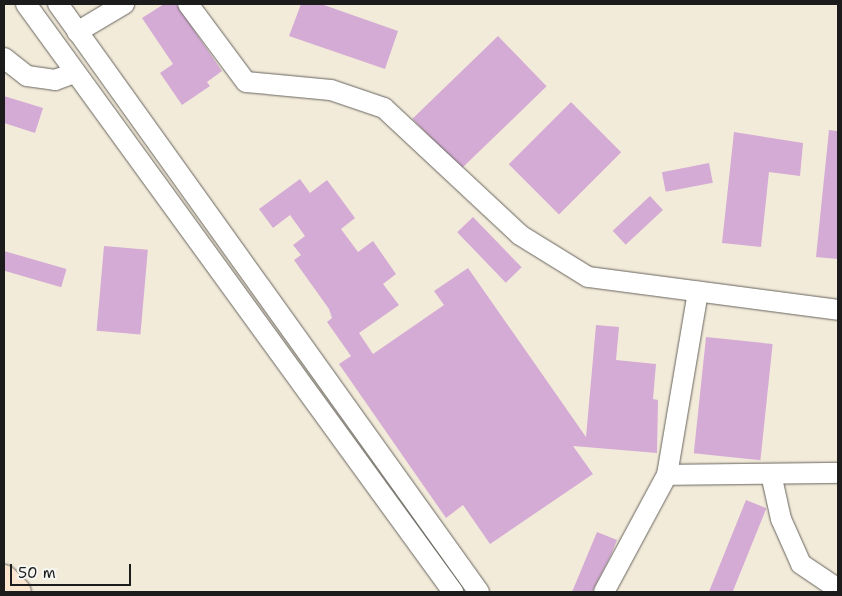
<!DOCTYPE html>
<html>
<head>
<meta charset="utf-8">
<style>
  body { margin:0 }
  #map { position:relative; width:842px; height:596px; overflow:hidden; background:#f3ebda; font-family:"Shantell Sans",sans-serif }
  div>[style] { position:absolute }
  .building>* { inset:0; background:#d4abd5; transform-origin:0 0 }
  .roads { filter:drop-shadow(0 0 1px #67645e) drop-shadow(0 0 1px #67645e) }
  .street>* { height:20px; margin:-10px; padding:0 10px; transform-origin:10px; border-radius:10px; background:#fff }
  .secondary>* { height:28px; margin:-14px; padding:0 14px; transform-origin:14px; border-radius:14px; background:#fbe5cf }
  span { translate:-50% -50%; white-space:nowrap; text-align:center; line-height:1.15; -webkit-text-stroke:4.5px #f6f6f2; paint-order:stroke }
  .frame { position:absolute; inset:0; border:5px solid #1c1c1c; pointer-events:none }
  .scale { position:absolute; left:10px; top:564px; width:121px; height:22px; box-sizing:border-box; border:2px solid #1c1c1c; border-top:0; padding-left:6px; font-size:15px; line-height:18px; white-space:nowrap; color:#1c1c1c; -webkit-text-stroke:4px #f6f6f2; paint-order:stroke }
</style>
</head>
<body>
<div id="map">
  <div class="building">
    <div style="clip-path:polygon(164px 4px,176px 4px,222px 71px,207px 82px,210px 86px,182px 105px,160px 73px,173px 64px,142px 18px)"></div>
    <div style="clip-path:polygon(301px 4px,321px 4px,398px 31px,385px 69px,289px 36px)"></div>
    <div style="left:498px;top:36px;width:70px;height:119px;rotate:46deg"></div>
    <div style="clip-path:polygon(4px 96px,43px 108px,35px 133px,4px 123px)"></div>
    <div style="left:571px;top:102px;width:71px;height:88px;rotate:45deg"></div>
    <div style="clip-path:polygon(829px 130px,838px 131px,838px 259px,816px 257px)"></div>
    <div style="clip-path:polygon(734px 132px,803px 143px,800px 176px,769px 172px,761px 247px,722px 243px)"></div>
    <div style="left:709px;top:163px;width:20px;height:48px;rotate:79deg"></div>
    <div style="clip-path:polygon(300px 179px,310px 193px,327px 180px,355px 218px,341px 229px,358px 252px,373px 241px,396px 274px,383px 284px,399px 305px,359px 333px,373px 354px,444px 305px,434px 291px,468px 268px,586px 437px,596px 325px,619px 327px,616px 360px,656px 364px,653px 399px,658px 400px,657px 453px,573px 446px,593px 474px,490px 544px,463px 505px,446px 518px,339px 364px,351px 356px,327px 322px,332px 318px,329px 309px,294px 260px,301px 255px,293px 245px,305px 236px,290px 215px,273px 228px,259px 209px)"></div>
    <div style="left:650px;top:196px;width:19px;height:51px;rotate:47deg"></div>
    <div style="left:473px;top:217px;width:70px;height:22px;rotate:46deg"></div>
    <div style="left:104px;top:246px;width:44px;height:85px;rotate:5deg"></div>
    <div style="left:4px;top:251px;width:65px;height:19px;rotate:16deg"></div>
    <div style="left:706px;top:337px;width:67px;height:117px;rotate:6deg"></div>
    <div style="left:746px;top:500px;width:22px;height:100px;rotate:22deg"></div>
    <div style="clip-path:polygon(597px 532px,617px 540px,611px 555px,592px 592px,572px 592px)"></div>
  </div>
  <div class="roads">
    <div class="street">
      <div style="left:26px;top:4px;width:727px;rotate:54.01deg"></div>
      <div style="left:58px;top:4px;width:723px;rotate:54.4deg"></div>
      <div style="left:188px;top:4px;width:97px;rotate:53.4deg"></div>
      <div style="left:246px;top:82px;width:85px;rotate:5.4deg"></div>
      <div style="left:331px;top:90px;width:56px;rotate:18.8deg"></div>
      <div style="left:384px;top:108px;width:186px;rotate:43deg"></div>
      <div style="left:520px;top:235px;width:80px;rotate:31.7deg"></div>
      <div style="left:588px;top:277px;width:252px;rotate:7.5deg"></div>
      <div style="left:77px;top:32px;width:55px;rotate:-30.8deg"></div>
      <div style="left:4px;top:58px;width:29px;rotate:38deg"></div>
      <div style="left:27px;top:76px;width:28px;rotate:8deg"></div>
      <div style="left:55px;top:80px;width:20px;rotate:-20deg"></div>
      <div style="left:771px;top:474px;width:46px;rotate:77.5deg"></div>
      <div style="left:781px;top:519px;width:49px;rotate:66deg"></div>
      <div style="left:801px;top:564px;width:45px;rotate:34deg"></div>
      <div style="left:667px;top:475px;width:186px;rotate:-80.4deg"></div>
      <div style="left:604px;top:592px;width:133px;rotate:-61.7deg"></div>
      <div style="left:667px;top:475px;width:171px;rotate:-0.7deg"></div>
    </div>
    <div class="secondary">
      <div style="left:4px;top:579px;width:18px;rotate:45deg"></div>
    </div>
  </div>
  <div class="frame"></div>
  <div class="scale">50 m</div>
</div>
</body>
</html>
